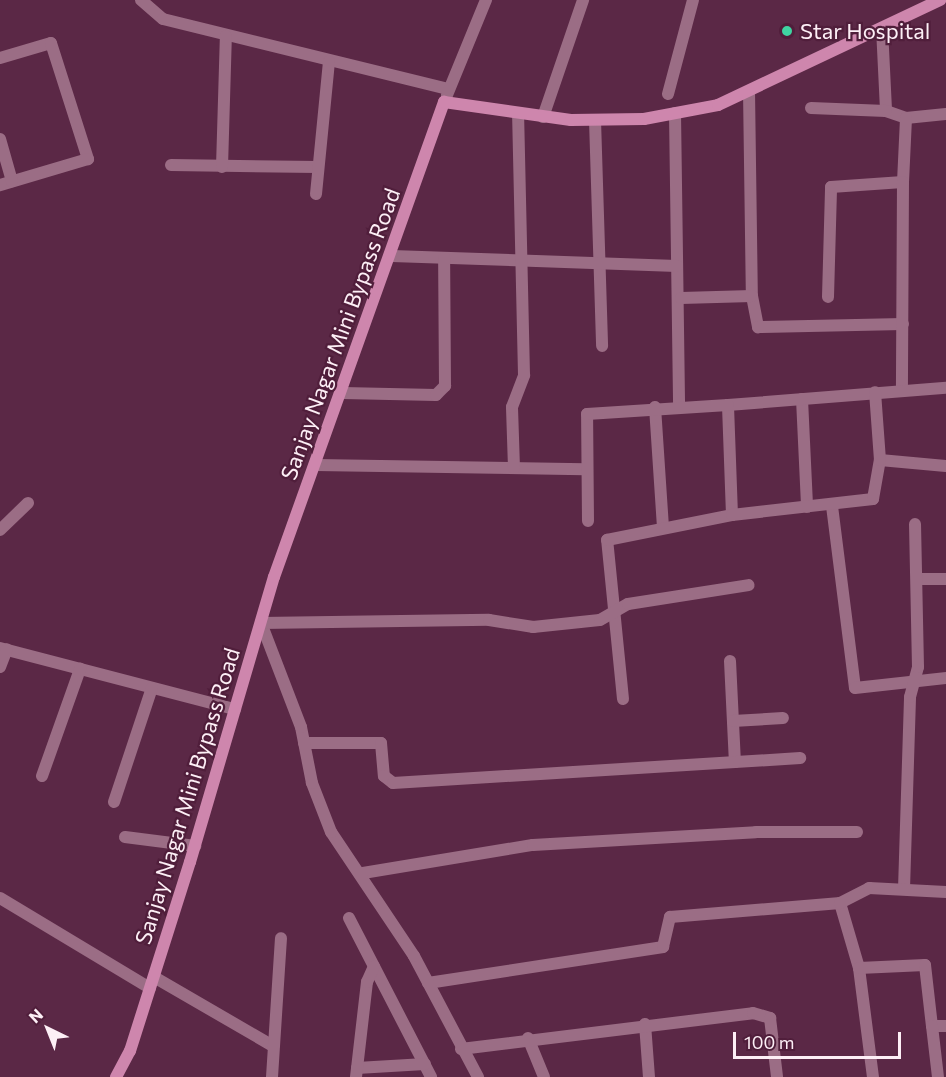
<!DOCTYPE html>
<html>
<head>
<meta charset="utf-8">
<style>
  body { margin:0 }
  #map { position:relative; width:946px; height:1077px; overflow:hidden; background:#5b2846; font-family:Commissioner,sans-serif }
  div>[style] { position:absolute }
  .street>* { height:12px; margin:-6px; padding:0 6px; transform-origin:6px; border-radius:6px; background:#9b6d85 }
  .secondary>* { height:12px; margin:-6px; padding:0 6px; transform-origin:6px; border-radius:6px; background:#ce86ad }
  .dots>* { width:16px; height:16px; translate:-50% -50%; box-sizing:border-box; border:3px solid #501e3b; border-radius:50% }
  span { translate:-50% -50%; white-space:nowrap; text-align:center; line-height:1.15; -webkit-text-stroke:4.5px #501e3b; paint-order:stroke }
  .poi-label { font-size:22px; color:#fdeff6 }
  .left { translate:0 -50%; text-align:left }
  .street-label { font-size:22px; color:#fdeff6 }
  .north { position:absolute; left:18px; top:999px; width:60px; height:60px; -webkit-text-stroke:4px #501e3b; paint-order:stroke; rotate:317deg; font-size:16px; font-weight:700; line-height:24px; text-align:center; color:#fdeff6 }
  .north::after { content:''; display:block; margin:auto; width:21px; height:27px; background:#fdeff6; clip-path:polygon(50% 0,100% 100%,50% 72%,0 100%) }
  .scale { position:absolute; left:733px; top:1032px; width:168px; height:27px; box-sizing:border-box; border:3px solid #fdeff6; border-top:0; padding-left:8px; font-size:18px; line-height:21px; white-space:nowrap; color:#fdeff6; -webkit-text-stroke:4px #501e3b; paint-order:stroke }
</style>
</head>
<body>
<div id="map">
  <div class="street">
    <div style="left:141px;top:0;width:29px;rotate:41deg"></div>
    <div style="left:163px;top:19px;width:294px;rotate:13.8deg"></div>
    <div style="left:882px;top:28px;width:83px;rotate:87.2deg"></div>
    <div style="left:886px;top:111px;width:21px;rotate:19deg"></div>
    <div style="left:906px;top:118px;width:40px;rotate:-5.7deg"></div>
    <div style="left:0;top:58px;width:53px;rotate:-16.4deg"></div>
    <div style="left:51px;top:43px;width:122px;rotate:72.3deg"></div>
    <div style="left:88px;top:159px;width:92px;rotate:163.5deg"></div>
    <div style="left:749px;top:91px;width:205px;rotate:89.2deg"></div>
    <div style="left:752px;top:296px;width:32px;rotate:79deg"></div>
    <div style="left:758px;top:327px;width:145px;rotate:-1.2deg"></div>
    <div style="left:668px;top:94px;width:97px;rotate:-75.1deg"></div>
    <div style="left:447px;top:95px;width:103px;rotate:-67.7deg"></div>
    <div style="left:811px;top:108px;width:75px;rotate:2.3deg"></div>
    <div style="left:675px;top:113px;width:292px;rotate:89.2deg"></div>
    <div style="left:543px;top:117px;width:124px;rotate:-71.1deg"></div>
    <div style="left:595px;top:120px;width:226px;rotate:88.2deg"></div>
    <div style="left:0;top:139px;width:44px;rotate:74.1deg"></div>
    <div style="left:171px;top:165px;width:147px;rotate:0.8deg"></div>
    <div style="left:222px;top:167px;width:131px;rotate:-88.3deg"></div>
    <div style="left:903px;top:182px;width:64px;rotate:-87.3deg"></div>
    <div style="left:316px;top:194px;width:133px;rotate:-84.4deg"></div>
    <div style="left:392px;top:256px;width:285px;rotate:2deg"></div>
    <div style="left:828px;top:297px;width:110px;rotate:-88.4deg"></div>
    <div style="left:831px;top:187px;width:72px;rotate:-4deg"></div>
    <div style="left:903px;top:182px;width:206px;rotate:90.3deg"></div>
    <div style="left:681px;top:298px;width:71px;rotate:-1.6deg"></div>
    <div style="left:343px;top:393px;width:93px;rotate:1.2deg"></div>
    <div style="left:436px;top:395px;width:13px;rotate:-45deg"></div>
    <div style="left:445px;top:386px;width:128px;rotate:-90.4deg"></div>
    <div style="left:802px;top:399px;width:108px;rotate:87.3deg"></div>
    <div style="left:655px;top:407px;width:121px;rotate:86.2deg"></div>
    <div style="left:880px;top:460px;width:66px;rotate:5.2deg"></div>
    <div style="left:316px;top:465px;width:269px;rotate:0.9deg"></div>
    <div style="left:514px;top:468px;width:61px;rotate:-91.9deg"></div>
    <div style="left:512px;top:407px;width:34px;rotate:-69deg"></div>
    <div style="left:524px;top:375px;width:261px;rotate:-91.3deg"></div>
    <div style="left:832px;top:506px;width:183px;rotate:82.8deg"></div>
    <div style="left:855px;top:688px;width:92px;rotate:-6.3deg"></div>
    <div style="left:732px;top:515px;width:110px;rotate:-92.1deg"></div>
    <div style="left:728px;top:405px;width:219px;rotate:-4.5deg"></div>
    <div style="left:588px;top:521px;width:107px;rotate:-90.5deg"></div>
    <div style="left:587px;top:414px;width:141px;rotate:-3.7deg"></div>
    <div style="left:0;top:530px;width:39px;rotate:-44deg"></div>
    <div style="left:918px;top:579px;width:28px"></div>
    <div style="left:0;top:648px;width:243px;rotate:14.6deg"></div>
    <div style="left:730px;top:661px;width:101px;rotate:87.2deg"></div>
    <div style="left:0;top:667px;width:19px;rotate:-69deg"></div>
    <div style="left:623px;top:699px;width:160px;rotate:-95.7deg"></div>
    <div style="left:607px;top:540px;width:127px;rotate:-11.3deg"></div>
    <div style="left:732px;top:515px;width:142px;rotate:-6.5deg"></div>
    <div style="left:873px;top:499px;width:40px;rotate:-80deg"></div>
    <div style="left:880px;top:460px;width:68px;rotate:-94.2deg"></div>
    <div style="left:733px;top:721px;width:50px;rotate:-3.4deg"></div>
    <div style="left:304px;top:743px;width:77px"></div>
    <div style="left:381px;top:743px;width:33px;rotate:85deg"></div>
    <div style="left:384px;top:776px;width:11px;rotate:38deg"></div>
    <div style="left:393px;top:783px;width:408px;rotate:-3.5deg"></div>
    <div style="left:42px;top:776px;width:114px;rotate:-70.4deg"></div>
    <div style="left:114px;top:802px;width:120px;rotate:-71.6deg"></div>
    <div style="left:125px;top:837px;width:71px;rotate:7.3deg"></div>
    <div style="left:363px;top:873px;width:172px;rotate:-9.4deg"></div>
    <div style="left:533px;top:845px;width:223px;rotate:-3.3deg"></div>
    <div style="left:756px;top:832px;width:101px"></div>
    <div style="left:904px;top:889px;width:192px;rotate:-88.2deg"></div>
    <div style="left:910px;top:697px;width:31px;rotate:-75deg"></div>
    <div style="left:918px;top:667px;width:143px;rotate:-91.2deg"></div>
    <div style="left:0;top:898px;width:175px;rotate:31deg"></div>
    <div style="left:840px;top:903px;width:68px;rotate:73.7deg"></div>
    <div style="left:859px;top:968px;width:110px;rotate:82.7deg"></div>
    <div style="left:349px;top:918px;width:179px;rotate:62.7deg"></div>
    <div style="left:859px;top:968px;width:66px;rotate:-2.6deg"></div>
    <div style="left:925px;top:965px;width:61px;rotate:83.5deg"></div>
    <div style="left:932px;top:1026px;width:14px"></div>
    <div style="left:154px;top:977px;width:138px;rotate:30.1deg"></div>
    <div style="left:428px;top:983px;width:238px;rotate:-8.7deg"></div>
    <div style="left:663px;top:947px;width:31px;rotate:-77deg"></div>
    <div style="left:670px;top:917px;width:171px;rotate:-4.7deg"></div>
    <div style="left:840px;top:903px;width:33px;rotate:-27deg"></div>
    <div style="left:869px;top:888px;width:77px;rotate:3deg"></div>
    <div style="left:645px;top:1024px;width:53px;rotate:85.7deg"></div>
    <div style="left:932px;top:1026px;width:51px;rotate:83.3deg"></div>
    <div style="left:528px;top:1038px;width:42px;rotate:67.7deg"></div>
    <div style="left:461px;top:1049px;width:294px;rotate:-7deg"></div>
    <div style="left:753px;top:1013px;width:18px;rotate:16deg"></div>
    <div style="left:770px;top:1018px;width:59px;rotate:83.2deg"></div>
    <div style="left:357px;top:1068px;width:68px;rotate:-3.4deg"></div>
    <div style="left:272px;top:1077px;width:139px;rotate:-86.3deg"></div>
    <div style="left:356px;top:1077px;width:96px;rotate:-83.4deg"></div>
    <div style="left:367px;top:982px;width:17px;rotate:-66deg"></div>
    <div style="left:478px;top:1077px;width:137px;rotate:-117.9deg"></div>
    <div style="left:414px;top:956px;width:149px;rotate:-123.8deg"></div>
    <div style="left:331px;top:832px;width:53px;rotate:-111.2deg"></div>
    <div style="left:312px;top:783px;width:57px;rotate:-101.1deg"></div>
    <div style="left:301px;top:727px;width:111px;rotate:-111deg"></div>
    <div style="left:261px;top:623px;width:228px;rotate:-0.8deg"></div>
    <div style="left:489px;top:620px;width:45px;rotate:9deg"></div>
    <div style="left:533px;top:627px;width:67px;rotate:-6deg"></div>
    <div style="left:600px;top:620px;width:32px;rotate:-30deg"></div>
    <div style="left:628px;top:604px;width:122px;rotate:-8.9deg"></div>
  </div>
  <div class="secondary">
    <div style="left:116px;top:1077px;width:30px;rotate:-62deg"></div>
    <div style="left:130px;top:1051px;width:198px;rotate:-72.4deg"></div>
    <div style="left:190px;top:862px;width:297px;rotate:-73.6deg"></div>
    <div style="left:274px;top:577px;width:505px;rotate:-70.31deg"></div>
    <div style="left:444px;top:102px;width:128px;rotate:8.1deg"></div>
    <div style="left:571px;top:120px;width:73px;rotate:-0.8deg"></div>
    <div style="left:644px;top:119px;width:75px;rotate:-10.7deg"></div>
    <div style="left:718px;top:105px;width:246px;rotate:-25.3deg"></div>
  </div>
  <div class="dots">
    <div style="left:787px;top:31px;background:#3fd4a2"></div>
  </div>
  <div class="poi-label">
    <span class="left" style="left:800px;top:31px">Star Hospital</span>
  </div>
  <div class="street-label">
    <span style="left:340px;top:334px;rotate:-70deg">Sanjay Nagar Mini Bypass Road</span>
    <span style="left:187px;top:796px;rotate:-73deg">Sanjay Nagar Mini Bypass Road</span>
  </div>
  <div class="north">N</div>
  <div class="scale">100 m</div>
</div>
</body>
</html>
